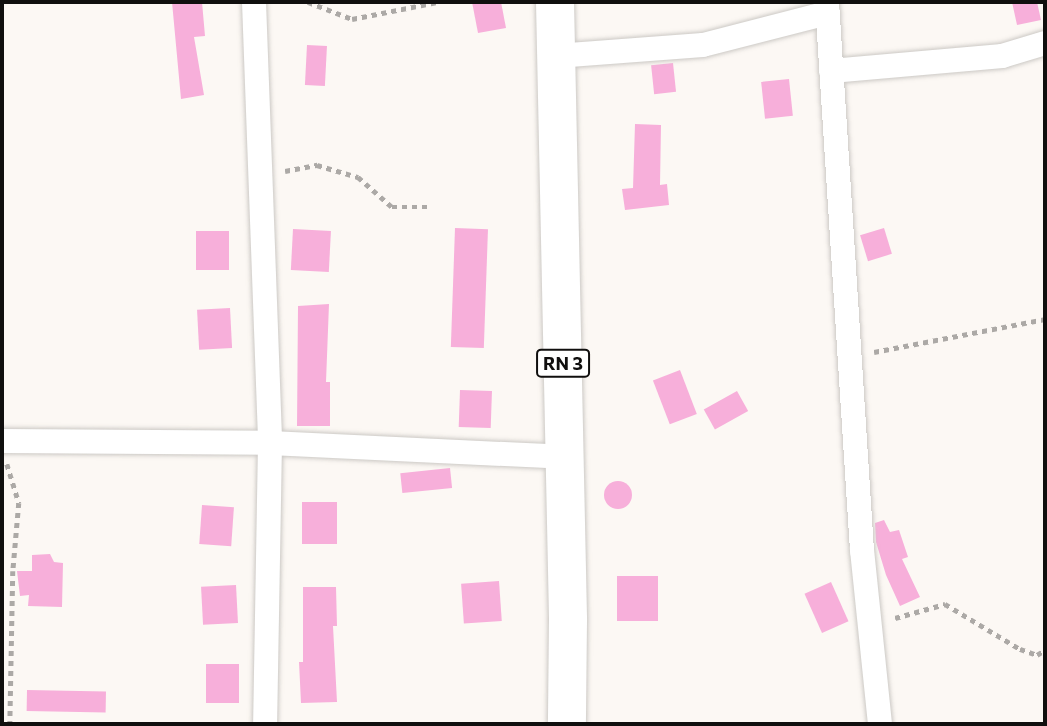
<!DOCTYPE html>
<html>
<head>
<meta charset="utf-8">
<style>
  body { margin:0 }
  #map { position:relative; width:1047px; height:726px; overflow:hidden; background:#fcf8f4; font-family:Commissioner,sans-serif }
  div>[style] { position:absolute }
  .building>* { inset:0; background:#f7afda; transform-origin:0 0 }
  .round { border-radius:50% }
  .path>* { height:4.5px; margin-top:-2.25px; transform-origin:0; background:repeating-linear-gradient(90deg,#aca9a6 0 5px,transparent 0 10px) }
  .roads { filter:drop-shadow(0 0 2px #ccc9c5) drop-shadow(0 0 2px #ccc9c5) }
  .street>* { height:24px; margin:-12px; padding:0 12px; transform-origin:12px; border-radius:12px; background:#fff }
  .highway>* { height:38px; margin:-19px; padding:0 19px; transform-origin:19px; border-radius:19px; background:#fff }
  span { translate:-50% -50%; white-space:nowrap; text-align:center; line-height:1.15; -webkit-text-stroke:5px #fff; paint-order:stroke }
  .shield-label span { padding:2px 5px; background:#fff; border:2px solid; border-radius:5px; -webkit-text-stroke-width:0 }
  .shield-label { font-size:18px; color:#100f0e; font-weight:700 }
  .frame { position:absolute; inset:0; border:4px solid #100f0e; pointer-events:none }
</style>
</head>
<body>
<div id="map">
  <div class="building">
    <div style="clip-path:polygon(172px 2px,202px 2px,205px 36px,194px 37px,204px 95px,181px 99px)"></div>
    <div style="clip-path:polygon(472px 2px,501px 2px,506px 28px,478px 33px)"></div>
    <div style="clip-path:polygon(1012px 2px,1037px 2px,1041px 20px,1017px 25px)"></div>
    <div style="left:307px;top:45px;width:20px;height:40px;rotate:3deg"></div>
    <div style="left:673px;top:63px;width:29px;height:22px;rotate:84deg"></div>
    <div style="left:789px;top:79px;width:37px;height:28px;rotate:84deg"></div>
    <div style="clip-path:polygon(635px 124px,661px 125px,660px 185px,667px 184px,669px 205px,625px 210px,622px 189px,633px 188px)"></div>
    <div style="left:455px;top:228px;width:33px;height:119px;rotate:2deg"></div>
    <div style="left:884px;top:228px;width:27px;height:25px;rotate:73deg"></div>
    <div style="left:293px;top:229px;width:38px;height:41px;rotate:3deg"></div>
    <div style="left:196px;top:231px;width:33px;height:39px"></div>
    <div style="clip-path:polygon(329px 304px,326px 382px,330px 382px,330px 426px,297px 426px,298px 306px)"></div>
    <div style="left:230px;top:308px;width:40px;height:33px;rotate:87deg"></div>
    <div style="left:680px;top:370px;width:47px;height:29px;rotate:69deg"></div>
    <div style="left:460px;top:390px;width:32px;height:37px;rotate:2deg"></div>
    <div style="left:737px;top:391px;width:23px;height:38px;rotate:61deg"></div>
    <div style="left:450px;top:468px;width:20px;height:50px;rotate:84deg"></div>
    <div class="round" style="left:604px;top:481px;width:28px;height:28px"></div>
    <div style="left:302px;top:502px;width:35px;height:42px"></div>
    <div style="left:202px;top:505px;width:32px;height:39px;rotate:4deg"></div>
    <div style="clip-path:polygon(884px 520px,890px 532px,899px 530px,908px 557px,902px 559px,920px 597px,900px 606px,886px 575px,876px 542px,875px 523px)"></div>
    <div style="clip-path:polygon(50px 554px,54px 562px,63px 563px,62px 607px,28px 606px,29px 595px,20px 596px,17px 571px,32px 571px,32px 555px)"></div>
    <div style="left:658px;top:576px;width:45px;height:41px;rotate:90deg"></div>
    <div style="left:499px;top:581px;width:40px;height:38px;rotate:86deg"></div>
    <div style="left:831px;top:582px;width:43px;height:29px;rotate:66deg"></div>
    <div style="left:236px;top:585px;width:38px;height:35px;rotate:87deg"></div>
    <div style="clip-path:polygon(303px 587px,336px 587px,337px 626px,333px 626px,337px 702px,301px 703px,299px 662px,303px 662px)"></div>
    <div style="left:239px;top:664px;width:39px;height:33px;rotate:90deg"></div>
    <div style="left:27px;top:690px;width:79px;height:21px;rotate:1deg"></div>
  </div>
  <div class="path">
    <div style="left:308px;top:2px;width:47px;rotate:21.1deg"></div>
    <div style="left:352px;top:19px;width:88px;rotate:-11.2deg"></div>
    <div style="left:285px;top:171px;width:33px;rotate:-11deg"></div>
    <div style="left:317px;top:165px;width:43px;rotate:16.3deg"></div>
    <div style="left:358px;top:177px;width:45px;rotate:41.4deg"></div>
    <div style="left:392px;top:207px;width:37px"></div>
    <div style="left:874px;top:352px;width:174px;rotate:-10.9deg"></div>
    <div style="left:7px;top:464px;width:41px;rotate:72.9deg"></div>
    <div style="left:19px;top:503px;width:68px;rotate:95deg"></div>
    <div style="left:13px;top:571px;width:153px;rotate:91.1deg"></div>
    <div style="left:895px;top:618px;width:52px;rotate:-15.6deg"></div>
    <div style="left:945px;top:604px;width:87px;rotate:31deg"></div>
    <div style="left:1020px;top:649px;width:18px;rotate:19deg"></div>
    <div style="left:1037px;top:655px;width:9px;rotate:-32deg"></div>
  </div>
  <div class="roads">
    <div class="street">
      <div style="left:254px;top:2px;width:441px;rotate:87.9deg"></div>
      <div style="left:270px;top:443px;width:281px;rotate:91deg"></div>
      <div style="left:827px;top:2px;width:549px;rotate:86.35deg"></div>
      <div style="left:862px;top:550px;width:175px;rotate:84.1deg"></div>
      <div style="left:556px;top:56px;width:147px;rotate:-4.3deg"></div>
      <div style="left:703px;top:45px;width:129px;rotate:-14.4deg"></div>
      <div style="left:831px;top:71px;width:172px;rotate:-5deg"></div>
      <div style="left:1002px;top:56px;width:45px;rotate:-16.8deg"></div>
      <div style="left:2px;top:441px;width:268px;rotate:0.4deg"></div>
      <div style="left:270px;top:443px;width:294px;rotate:2.7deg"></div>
    </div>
    <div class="highway">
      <div style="left:555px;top:2px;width:618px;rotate:88.79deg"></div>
      <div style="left:568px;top:620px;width:104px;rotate:90.6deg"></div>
    </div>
  </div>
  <div class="shield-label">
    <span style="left:563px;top:363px">RN 3</span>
  </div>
  <div class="frame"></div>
</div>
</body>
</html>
